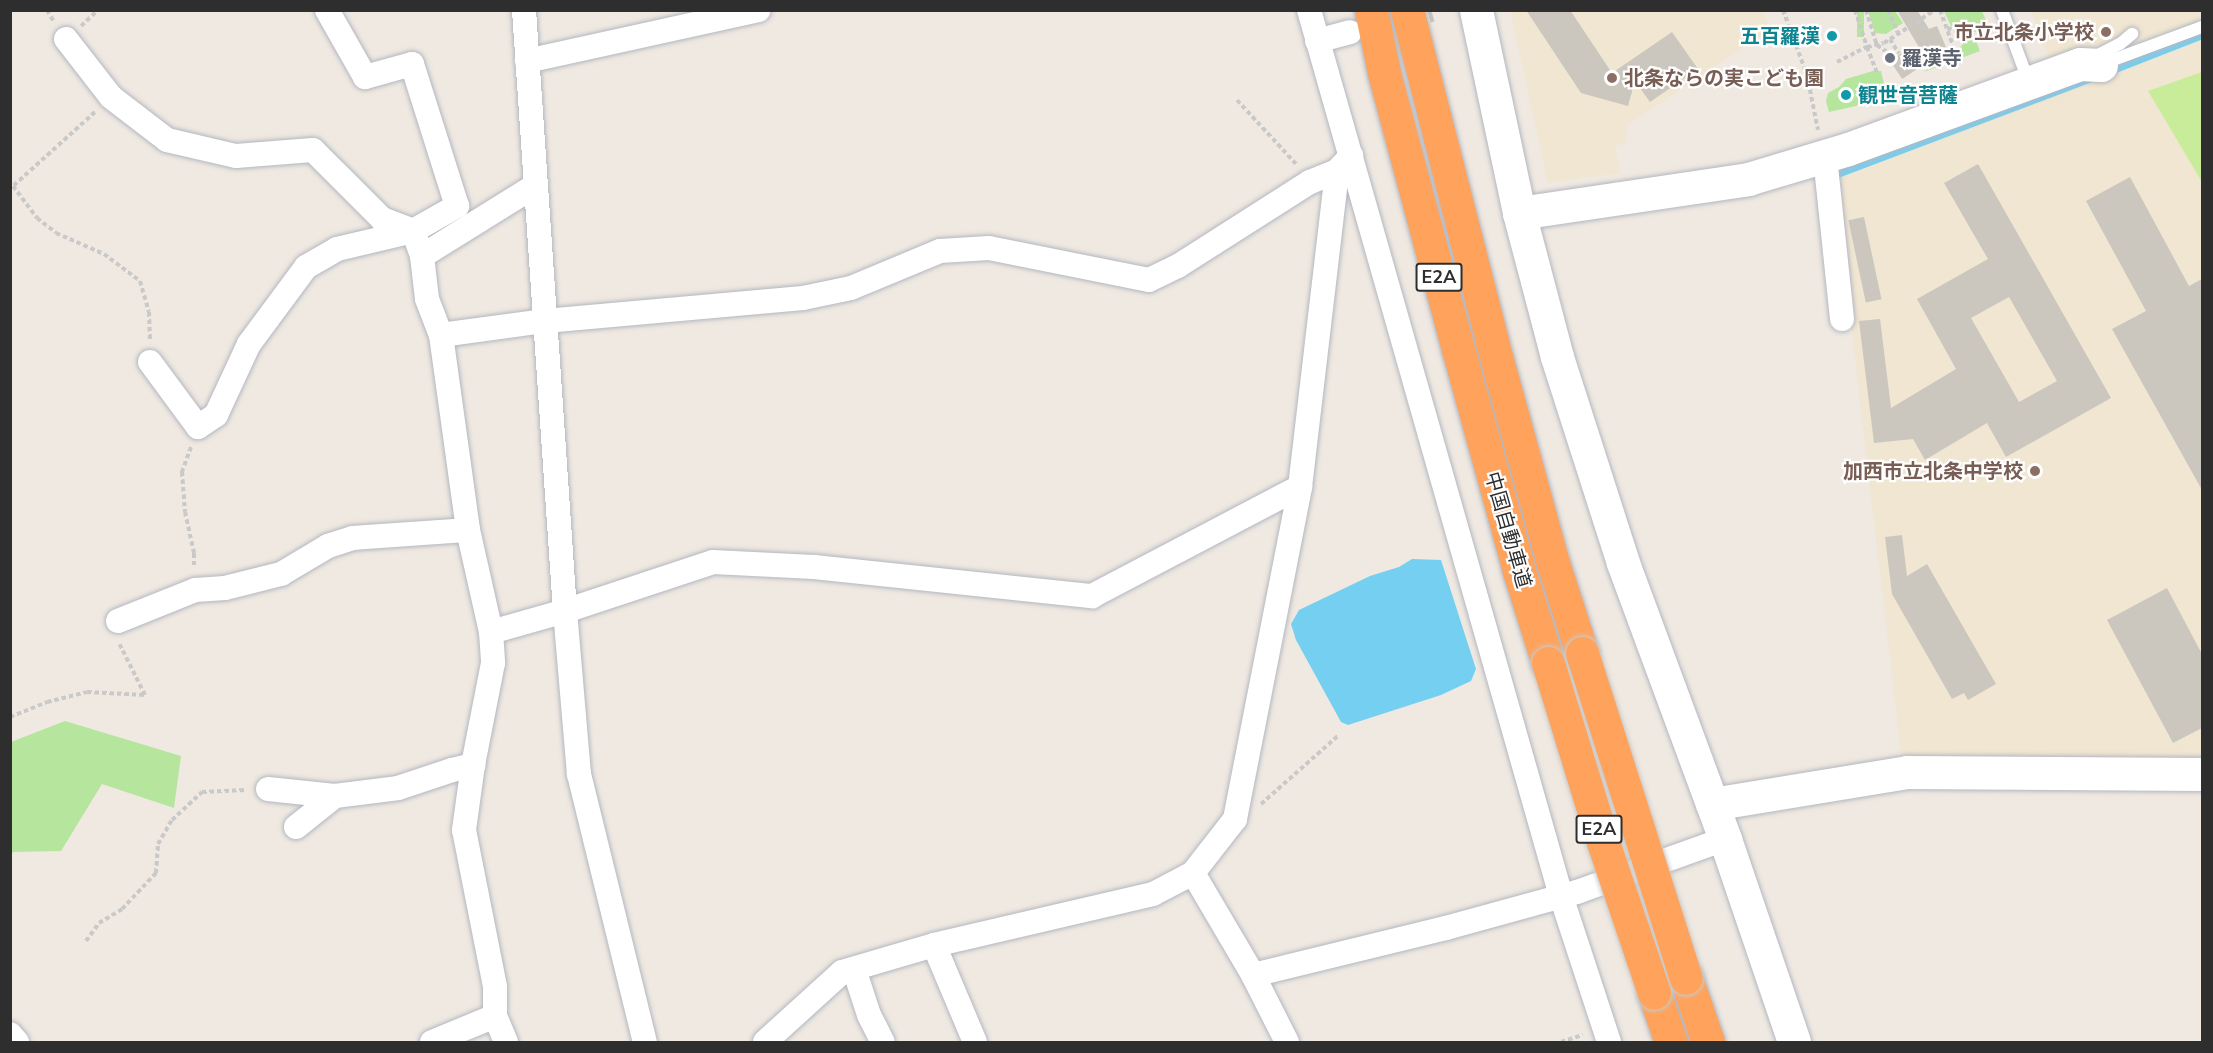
<!DOCTYPE html>
<html>
<head>
<meta charset="utf-8">
<style>
  body { margin:0 }
  #map { position:relative; width:2213px; height:1053px; overflow:hidden; background:#efe9e1; font-family:"Nunito Sans","Noto Sans JP",sans-serif }
  div>[style] { position:absolute }
  .education>* { inset:0; background:#f0e6d1 }
  .green>* { inset:0; background:#b6e59e; transform-origin:0 0 }
  .pitch>* { inset:0; background:#c9ec9a }
  .water>* { inset:0; background:#75cff0 }
  .stream>* { height:7px; margin:-3.5px; padding:0 3.5px; transform-origin:3.5px; border-radius:3.5px; background:#75cff0 }
  .building>* { inset:0; background:#cbc7bf; transform-origin:0 0 }
  .street-tunnel>* { height:24px; margin-top:-12px; transform-origin:0; background:repeating-linear-gradient(90deg,#c8c4bd 0 24px,transparent 0 36px) }
  .path>* { height:4px; margin-top:-2px; transform-origin:0; background:repeating-linear-gradient(90deg,#c9c9c9 0 4.5px,transparent 0 7.5px) }
  .roads { filter:drop-shadow(0 0 2px #b4b7c1) drop-shadow(0 0 2px #b4b7c1) }
  .lane>* { height:12px; margin:-6px; padding:0 6px; transform-origin:6px; border-radius:6px; background:#fff }
  .street>* { height:24px; margin:-12px; padding:0 12px; transform-origin:12px; border-radius:12px; background:#fff }
  .secondary>* { height:33px; margin:-16.5px; padding:0 16.5px; transform-origin:16.5px; border-radius:16.5px; background:#fff }
  .highway>* { height:33px; margin:-16.5px; padding:0 16.5px; transform-origin:16.5px; border-radius:16.5px; background:#ffa35c }
  .bridges { filter:drop-shadow(0 0 2px #c9c9c9) drop-shadow(0 0 2px #c9c9c9) }
  .highway-bridge>* { height:33px; margin:-16.5px; padding:0 16.5px; transform-origin:16.5px; border-radius:16.5px; background:#ffa35c }
  .dots>* { width:16px; height:16px; translate:-50% -50%; box-sizing:border-box; border:3px solid #fff; border-radius:50% }
  span { translate:-50% -50%; white-space:nowrap; text-align:center; line-height:1.15; -webkit-text-stroke:4.5px #fff; paint-order:stroke }
  .shield-label span { padding:2px 4px; background:#fff; border:2px solid; border-radius:4px; -webkit-text-stroke-width:0 }
  .shield-label { font-size:18px; color:#2e2e2e; font-weight:700 }
  .education-label { font-size:20px; color:#785e54; font-weight:700 }
  .right { translate:-100% -50%; text-align:right }
  .left { translate:0 -50%; text-align:left }
  .culture-label { font-size:20px; color:#0d838f; font-weight:700 }
  .worship-label { font-size:20px; color:#5b616d; font-weight:700 }
  .street-label { font-size:20px; color:#2e2e2e }
  .frame { position:absolute; inset:0; border:12px solid #2e2e2e; pointer-events:none }
</style>
</head>
<body>
<div id="map">
  <div class="education">
    <div style="clip-path:polygon(1513px 10px,1763px 11px,1771px 29px,1626px 126px,1626px 143px,1615px 146px,1620px 173px,1548px 183px,1511px 14px)"></div>
    <div style="clip-path:polygon(2031px 11px,2202px 11px,2202px 21px,2106px 58px,2098px 44px,2050px 60px)"></div>
    <div style="clip-path:polygon(2202px 40px,2202px 762px,1902px 761px,1834px 180px)"></div>
  </div>
  <div class="green">
    <div style="left:1857px;top:11px;width:7px;height:26px"></div>
    <div style="clip-path:polygon(1868px 11px,1895px 11px,1903px 23px,1886px 34px,1875px 33px)"></div>
    <div style="clip-path:polygon(1944px 11px,1982px 11px,1989px 28px,1974px 32px,1951px 26px)"></div>
    <div style="clip-path:polygon(1971px 40px,1977px 43px,1980px 51px,1924px 72px,1943px 57px,1958px 51px,1964px 42px)"></div>
    <div style="clip-path:polygon(1873px 71px,1881px 71px,1885px 88px,1856px 106px,1829px 112px,1826px 101px,1828px 93px,1839px 87px,1846px 79px)"></div>
    <div style="clip-path:polygon(65px 721px,181px 756px,174px 808px,102px 784px,61px 851px,13px 852px,11px 856px,11px 742px)"></div>
  </div>
  <div class="pitch">
    <div style="clip-path:polygon(2202px 72px,2202px 182px,2148px 91px)"></div>
  </div>
  <div class="water">
    <div style="clip-path:polygon(1412px 559px,1441px 560px,1476px 669px,1471px 681px,1441px 695px,1348px 725px,1341px 722px,1296px 640px,1291px 624px,1299px 610px,1370px 576px,1399px 567px)"></div>
  </div>
  <div class="stream">
    <div style="left:2110px;top:71px;width:99px;rotate:-21.4deg"></div>
    <div style="left:1832px;top:176px;width:277px;rotate:-20.7deg"></div>
  </div>
  <div class="building">
    <div style="clip-path:polygon(1526px 10px,1570px 10px,1612px 73px,1672px 32px,1698px 69px,1650px 102px,1635px 81px,1628px 106px,1581px 93px)"></div>
    <div style="clip-path:polygon(1897px 10px,1917px 10px,1929px 29px,1937px 26px,1946px 47px,1924px 56px)"></div>
    <div style="left:1909px;top:48px;width:22px;height:23px;rotate:56deg"></div>
    <div style="clip-path:polygon(evenodd,1978px 164px,2111px 398px,2006px 457px,1987px 423px,1925px 460px,1913px 439px,1874px 443px,1859px 321px,1880px 319px,1891px 408px,1956px 369px,1917px 299px,1988px 259px,1944px 183px,1978px 164px,2009px 297px,2057px 381px,2019px 402px,1971px 318px,2009px 297px)"></div>
    <div style="clip-path:polygon(2130px 177px,2189px 286px,2202px 279px,2202px 490px,2112px 329px,2146px 311px,2086px 201px)"></div>
    <div style="left:1864px;top:217px;width:84px;height:16px;rotate:78deg"></div>
    <div style="clip-path:polygon(1902px 535px,1907px 576px,1927px 564px,1996px 684px,1968px 700px,1964px 693px,1952px 699px,1892px 594px,1885px 537px)"></div>
    <div style="clip-path:polygon(2167px 588px,2202px 654px,2202px 728px,2173px 743px,2107px 620px)"></div>
  </div>
  <div class="street-tunnel">
    <div style="left:1358px;top:30px;width:76px;rotate:-15.3deg"></div>
  </div>
  <div class="path">
    <div style="left:47px;top:10px;width:14px;rotate:60deg"></div>
    <div style="left:1783px;top:10px;width:69px;rotate:69.7deg"></div>
    <div style="left:1807px;top:75px;width:56px;rotate:78.7deg"></div>
    <div style="left:1855px;top:10px;width:39px;rotate:72deg"></div>
    <div style="left:1867px;top:47px;width:17px;rotate:-13deg"></div>
    <div style="left:1884px;top:43px;width:61px;rotate:-32.9deg"></div>
    <div style="left:1866px;top:10px;width:37px;rotate:73deg"></div>
    <div style="left:1877px;top:45px;width:19px;rotate:35deg"></div>
    <div style="left:1893px;top:56px;width:6px;rotate:-39deg"></div>
    <div style="left:1888px;top:10px;width:25px;rotate:67deg"></div>
    <div style="left:1940px;top:10px;width:35px;rotate:70deg"></div>
    <div style="left:1919px;top:19px;width:13px;rotate:67deg"></div>
    <div style="left:81px;top:26px;width:23px;rotate:-43deg"></div>
    <div style="left:1947px;top:28px;width:29px;rotate:16deg"></div>
    <div style="left:1890px;top:39px;width:17px;rotate:59deg"></div>
    <div style="left:1837px;top:62px;width:34px;rotate:-27deg"></div>
    <div style="left:1867px;top:47px;width:30px;rotate:69deg"></div>
    <div style="left:1237px;top:100px;width:88px;rotate:47.3deg"></div>
    <div style="left:95px;top:112px;width:110px;rotate:137.9deg"></div>
    <div style="left:13px;top:186px;width:40px;rotate:53deg"></div>
    <div style="left:37px;top:218px;width:24px;rotate:38deg"></div>
    <div style="left:56px;top:233px;width:52px;rotate:23.6deg"></div>
    <div style="left:104px;top:254px;width:45px;rotate:36.9deg"></div>
    <div style="left:140px;top:281px;width:32px;rotate:74deg"></div>
    <div style="left:149px;top:312px;width:28px;rotate:88deg"></div>
    <div style="left:191px;top:447px;width:27px;rotate:110deg"></div>
    <div style="left:182px;top:472px;width:40px;rotate:85.7deg"></div>
    <div style="left:185px;top:512px;width:42px;rotate:77.6deg"></div>
    <div style="left:194px;top:553px;width:15px;rotate:90deg"></div>
    <div style="left:10px;top:717px;width:40px;rotate:-22deg"></div>
    <div style="left:47px;top:702px;width:41px;rotate:-14deg"></div>
    <div style="left:87px;top:692px;width:58px;rotate:3deg"></div>
    <div style="left:145px;top:695px;width:58px;rotate:-116.6deg"></div>
    <div style="left:1261px;top:804px;width:104px;rotate:-41.5deg"></div>
    <div style="left:86px;top:941px;width:22px;rotate:-54deg"></div>
    <div style="left:99px;top:923px;width:27px;rotate:-31deg"></div>
    <div style="left:122px;top:909px;width:50px;rotate:-46.6deg"></div>
    <div style="left:156px;top:873px;width:29px;rotate:-86deg"></div>
    <div style="left:158px;top:844px;width:28px;rotate:-60deg"></div>
    <div style="left:172px;top:820px;width:41px;rotate:-43deg"></div>
    <div style="left:202px;top:792px;width:44px;rotate:-2.6deg"></div>
    <div style="left:1561px;top:1042px;width:23px;rotate:-18deg"></div>
  </div>
  <div class="roads">
    <div class="lane">
      <div style="left:2002px;top:10px;width:75px;rotate:69.6deg"></div>
      <div style="left:2092px;top:58px;width:31px;rotate:-27deg"></div>
      <div style="left:2120px;top:44px;width:16px;rotate:-40deg"></div>
      <div style="left:2102px;top:64px;width:107px;rotate:-20.3deg"></div>
    </div>
    <div class="street">
      <div style="left:524px;top:10px;width:602px;rotate:86.1deg"></div>
      <div style="left:565px;top:611px;width:164px;rotate:85.1deg"></div>
      <div style="left:579px;top:774px;width:276px;rotate:76.2deg"></div>
      <div style="left:1309px;top:10px;width:921px;rotate:74.12deg"></div>
      <div style="left:1561px;top:896px;width:154px;rotate:71.8deg"></div>
      <div style="left:66px;top:39px;width:73px;rotate:52.2deg"></div>
      <div style="left:111px;top:97px;width:71px;rotate:37.5deg"></div>
      <div style="left:167px;top:140px;width:71px;rotate:13.1deg"></div>
      <div style="left:236px;top:156px;width:77px;rotate:-4.5deg"></div>
      <div style="left:313px;top:150px;width:98px;rotate:45deg"></div>
      <div style="left:382px;top:219px;width:33px;rotate:21deg"></div>
      <div style="left:413px;top:231px;width:27px;rotate:70deg"></div>
      <div style="left:422px;top:256px;width:43px;rotate:83.4deg"></div>
      <div style="left:427px;top:299px;width:39px;rotate:69deg"></div>
      <div style="left:441px;top:335px;width:197px;rotate:82.1deg"></div>
      <div style="left:468px;top:530px;width:105px;rotate:77.3deg"></div>
      <div style="left:491px;top:632px;width:31px;rotate:86deg"></div>
      <div style="left:493px;top:663px;width:104px;rotate:101.1deg"></div>
      <div style="left:473px;top:765px;width:66px;rotate:97.9deg"></div>
      <div style="left:464px;top:830px;width:160px;rotate:78.8deg"></div>
      <div style="left:495px;top:987px;width:29px;rotate:90deg"></div>
      <div style="left:495px;top:1016px;width:28px;rotate:67deg"></div>
      <div style="left:1317px;top:41px;width:34px;rotate:-15deg"></div>
      <div style="left:527px;top:61px;width:237px;rotate:-12.4deg"></div>
      <div style="left:1825px;top:157px;width:163px;rotate:84deg"></div>
      <div style="left:422px;top:256px;width:134px;rotate:-31.9deg"></div>
      <div style="left:441px;top:335px;width:105px;rotate:-7.7deg"></div>
      <div style="left:545px;top:321px;width:259px;rotate:-5.1deg"></div>
      <div style="left:803px;top:298px;width:49px;rotate:-11.8deg"></div>
      <div style="left:851px;top:288px;width:96px;rotate:-22.6deg"></div>
      <div style="left:940px;top:251px;width:49px;rotate:-3.5deg"></div>
      <div style="left:989px;top:248px;width:163px;rotate:11.3deg"></div>
      <div style="left:1149px;top:280px;width:32px;rotate:-26deg"></div>
      <div style="left:1178px;top:266px;width:156px;rotate:-32.5deg"></div>
      <div style="left:1310px;top:182px;width:29px;rotate:-22deg"></div>
      <div style="left:150px;top:362px;width:81px;rotate:53.6deg"></div>
      <div style="left:198px;top:427px;width:22px;rotate:-34deg"></div>
      <div style="left:216px;top:415px;width:78px;rotate:-65.1deg"></div>
      <div style="left:249px;top:344px;width:96px;rotate:-53.5deg"></div>
      <div style="left:306px;top:267px;width:36px;rotate:-30deg"></div>
      <div style="left:337px;top:249px;width:78px;rotate:-13.3deg"></div>
      <div style="left:413px;top:231px;width:51px;rotate:-29.6deg"></div>
      <div style="left:457px;top:206px;width:149px;rotate:-107.6deg"></div>
      <div style="left:412px;top:64px;width:49px;rotate:164.5deg"></div>
      <div style="left:365px;top:77px;width:77px;rotate:-119.6deg"></div>
      <div style="left:118px;top:621px;width:83px;rotate:-21.9deg"></div>
      <div style="left:195px;top:590px;width:30px;rotate:-4deg"></div>
      <div style="left:225px;top:588px;width:58px;rotate:-14deg"></div>
      <div style="left:281px;top:574px;width:55px;rotate:-30.8deg"></div>
      <div style="left:328px;top:546px;width:26px;rotate:-18deg"></div>
      <div style="left:353px;top:538px;width:115px;rotate:-4deg"></div>
      <div style="left:491px;top:632px;width:77px;rotate:-15.8deg"></div>
      <div style="left:565px;top:611px;width:156px;rotate:-18.3deg"></div>
      <div style="left:713px;top:562px;width:101px;rotate:2.8deg"></div>
      <div style="left:814px;top:567px;width:280px;rotate:6deg"></div>
      <div style="left:1092px;top:596px;width:235px;rotate:-27.7deg"></div>
      <div style="left:268px;top:789px;width:67px;rotate:6deg"></div>
      <div style="left:335px;top:796px;width:64px;rotate:-7.2deg"></div>
      <div style="left:398px;top:788px;width:57px;rotate:-18.4deg"></div>
      <div style="left:452px;top:770px;width:22px;rotate:-13deg"></div>
      <div style="left:296px;top:827px;width:50px;rotate:-38.5deg"></div>
      <div style="left:1193px;top:873px;width:118px;rotate:59.5deg"></div>
      <div style="left:1253px;top:975px;width:75px;rotate:63.1deg"></div>
      <div style="left:934px;top:945px;width:105px;rotate:67.1deg"></div>
      <div style="left:854px;top:969px;width:48px;rotate:71.9deg"></div>
      <div style="left:869px;top:1015px;width:30px;rotate:63deg"></div>
      <div style="left:1253px;top:975px;width:199px;rotate:-13.7deg"></div>
      <div style="left:1446px;top:928px;width:136px;rotate:-15.4deg"></div>
      <div style="left:1577px;top:892px;width:157px;rotate:-19.7deg"></div>
      <div style="left:10px;top:1034px;width:11px;rotate:49deg"></div>
      <div style="left:432px;top:1042px;width:68px;rotate:-22.4deg"></div>
      <div style="left:765px;top:1042px;width:104px;rotate:-42.3deg"></div>
      <div style="left:842px;top:972px;width:96px;rotate:-16.4deg"></div>
      <div style="left:934px;top:945px;width:225px;rotate:-13.1deg"></div>
      <div style="left:1153px;top:894px;width:45px;rotate:-27.7deg"></div>
      <div style="left:1193px;top:873px;width:68px;rotate:-52.1deg"></div>
      <div style="left:1235px;top:819px;width:338px;rotate:-78.9deg"></div>
      <div style="left:1300px;top:487px;width:318px;rotate:-83.3deg"></div>
      <div style="left:1337px;top:171px;width:21px;rotate:-47deg"></div>
    </div>
    <div class="secondary">
      <div style="left:1476px;top:10px;width:208px;rotate:78deg"></div>
      <div style="left:1519px;top:213px;width:149px;rotate:75.2deg"></div>
      <div style="left:1557px;top:357px;width:216px;rotate:72.2deg"></div>
      <div style="left:1623px;top:563px;width:294px;rotate:69.7deg"></div>
      <div style="left:1725px;top:839px;width:214px;rotate:71.2deg"></div>
      <div style="left:1519px;top:213px;width:232px;rotate:-8.4deg"></div>
      <div style="left:1748px;top:179px;width:104px;rotate:-16.7deg"></div>
      <div style="left:1848px;top:149px;width:247px;rotate:-20.1deg"></div>
      <div style="left:2080px;top:64px;width:21px;rotate:3deg"></div>
      <div style="left:1712px;top:804px;width:198px;rotate:-9.3deg"></div>
      <div style="left:1907px;top:772px;width:295px;rotate:0.4deg"></div>
    </div>
    <div class="highway">
      <div style="left:1371px;top:10px;width:64px;rotate:78.3deg"></div>
      <div style="left:1384px;top:73px;width:286px;rotate:75deg"></div>
      <div style="left:1458px;top:349px;width:230px;rotate:74.6deg"></div>
      <div style="left:1519px;top:571px;width:96px;rotate:72.5deg"></div>
      <div style="left:1407px;top:10px;width:343px;rotate:75.6deg"></div>
      <div style="left:1492px;top:342px;width:229px;rotate:74.6deg"></div>
      <div style="left:1553px;top:563px;width:95px;rotate:72.1deg"></div>
      <div style="left:1686px;top:978px;width:68px;rotate:71deg"></div>
      <div style="left:1654px;top:993px;width:52px;rotate:70.9deg"></div>
    </div>
  </div>
  <div class="bridges">
    <div class="highway-bridge">
      <div style="left:1582px;top:653px;width:341px;rotate:72.3deg"></div>
      <div style="left:1548px;top:663px;width:187px;rotate:72.9deg"></div>
      <div style="left:1603px;top:842px;width:159px;rotate:71.3deg"></div>
    </div>
  </div>
  <div class="dots">
    <div style="left:2106px;top:32px;background:#8d6e63"></div>
    <div style="left:1832px;top:36px;background:#0f9aa8"></div>
    <div style="left:1890px;top:58px;background:#6b7280"></div>
    <div style="left:1612px;top:78px;background:#8d6e63"></div>
    <div style="left:1846px;top:95px;background:#0f9aa8"></div>
    <div style="left:2035px;top:471px;background:#8d6e63"></div>
  </div>
  <div class="shield-label">
    <span style="left:1439px;top:277px">E2A</span>
    <span style="left:1599px;top:829px">E2A</span>
  </div>
  <div class="education-label">
    <span class="right" style="left:2094px;top:32px">市立北条小学校</span>
    <span class="left" style="left:1624px;top:78px">北条ならの実こども園</span>
    <span class="right" style="left:2023px;top:471px">加西市立北条中学校</span>
  </div>
  <div class="culture-label">
    <span class="right" style="left:1820px;top:36px">五百羅漢</span>
    <span class="left" style="left:1858px;top:95px">観世音菩薩</span>
  </div>
  <div class="worship-label">
    <span class="left" style="left:1902px;top:58px">羅漢寺</span>
  </div>
  <div class="street-label">
    <span style="left:1508px;top:530px;rotate:74deg">中国自動車道</span>
  </div>
  <div class="frame"></div>
</div>
</body>
</html>
